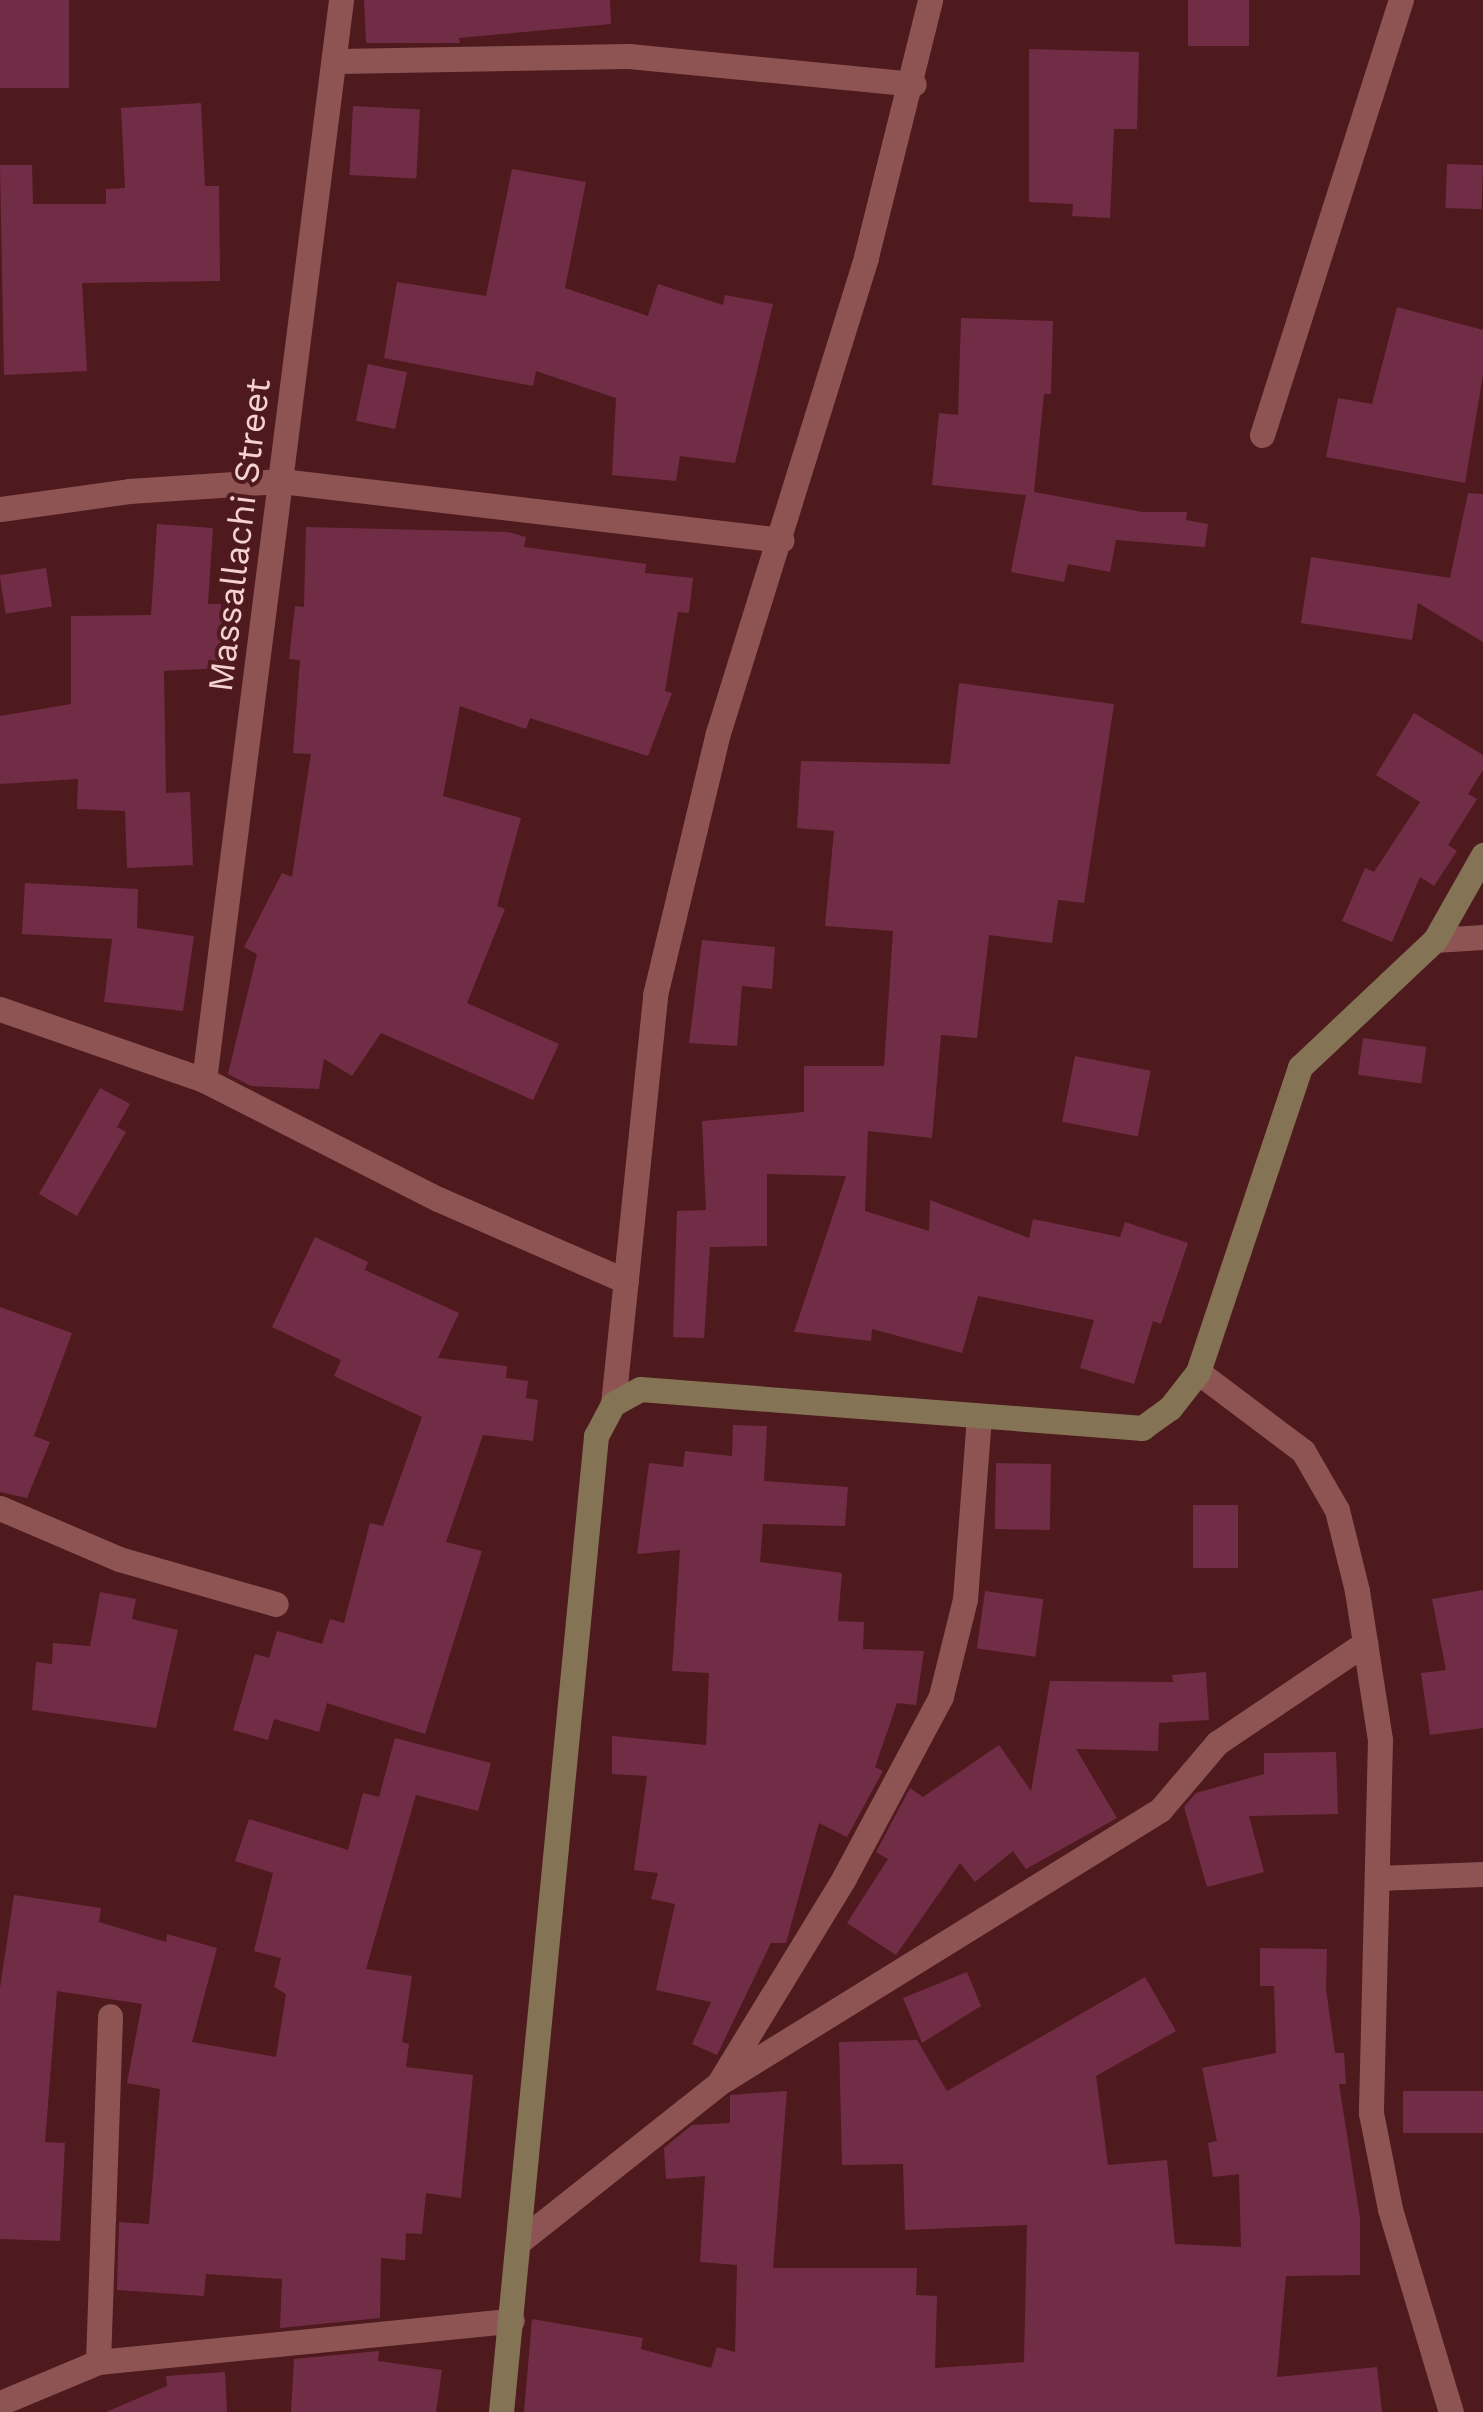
<!DOCTYPE html>
<html>
<head>
<meta charset="utf-8">
<style>
  body { margin:0 }
  #map { position:relative; width:1483px; height:2412px; overflow:hidden; background:#4e1a1d; font-family:"Work Sans",sans-serif }
  div>[style] { position:absolute }
  .building>* { inset:0; background:#722d46; transform-origin:0 0 }
  .street>* { height:25px; margin:-12.5px; padding:0 12.5px; transform-origin:12.5px; border-radius:12.5px; background:#8e5454 }
  .secondary>* { height:25px; margin:-12.5px; padding:0 12.5px; transform-origin:12.5px; border-radius:12.5px; background:#847455 }
  span { translate:-50% -50%; white-space:nowrap; text-align:center; line-height:1.15; -webkit-text-stroke:8px #4e1a1d; paint-order:stroke }
  .street-label { font-size:35px; color:#f5d2d1 }
</style>
</head>
<body>
<div id="map">
  <div class="building">
    <div style="left:0;top:0;width:69px;height:88px"></div>
    <div style="clip-path:polygon(364px 0,610px 0,611px 24px,459px 38px,460px 43px,366px 43px)"></div>
    <div style="left:1188px;top:0;width:61px;height:46px"></div>
    <div style="clip-path:polygon(1029px 49px,1139px 52px,1137px 129px,1114px 129px,1110px 218px,1072px 216px,1073px 204px,1029px 202px)"></div>
    <div style="clip-path:polygon(201px 103px,205px 186px,219px 186px,220px 281px,82px 283px,87px 371px,4px 375px,0 165px,32px 165px,33px 204px,106px 204px,106px 189px,125px 188px,121px 108px)"></div>
    <div style="left:353px;top:106px;width:67px;height:69px;rotate:3deg"></div>
    <div style="left:1447px;top:164px;width:36px;height:44px;rotate:2deg"></div>
    <div style="clip-path:polygon(512px 169px,586px 182px,565px 288px,648px 316px,658px 284px,723px 305px,725px 295px,773px 304px,735px 463px,680px 456px,676px 481px,612px 475px,616px 398px,536px 371px,533px 386px,384px 358px,397px 282px,486px 296px)"></div>
    <div style="clip-path:polygon(1397px 307px,1483px 330px,1483px 375px,1465px 483px,1326px 457px,1338px 398px,1372px 404px)"></div>
    <div style="clip-path:polygon(961px 318px,1053px 321px,1051px 394px,1044px 394px,1034px 492px,1142px 512px,1187px 512px,1186px 520px,1208px 524px,1205px 547px,1116px 540px,1110px 572px,1068px 564px,1064px 582px,1011px 572px,1026px 495px,932px 485px,939px 413px,958px 415px)"></div>
    <div style="left:368px;top:364px;width:40px;height:58px;rotate:12deg"></div>
    <div style="clip-path:polygon(1468px 493px,1483px 494px,1483px 642px,1418px 603px,1412px 640px,1301px 623px,1311px 557px,1450px 578px)"></div>
    <div style="clip-path:polygon(157px 524px,213px 528px,208px 604px,221px 604px,223px 668px,164px 671px,166px 793px,190px 792px,193px 865px,127px 868px,125px 811px,77px 809px,78px 779px,0 784px,0 716px,71px 704px,71px 616px,151px 615px)"></div>
    <div style="clip-path:polygon(306px 527px,508px 532px,526px 537px,524px 547px,646px 564px,645px 573px,693px 578px,689px 613px,678px 612px,665px 691px,672px 693px,648px 756px,530px 718px,526px 729px,460px 706px,443px 796px,521px 818px,497px 906px,505px 909px,467px 1003px,559px 1044px,533px 1100px,381px 1033px,352px 1076px,324px 1059px,319px 1089px,251px 1086px,228px 1074px,257px 954px,244px 947px,282px 873px,292px 877px,311px 754px,293px 753px,300px 660px,289px 659px,295px 606px,304px 607px)"></div>
    <div style="left:46px;top:568px;width:39px;height:47px;rotate:81deg"></div>
    <div style="clip-path:polygon(959px 683px,1114px 704px,1084px 903px,1058px 900px,1052px 943px,989px 935px,977px 1038px,941px 1035px,932px 1138px,868px 1131px,865px 1211px,929px 1231px,930px 1200px,1029px 1238px,1033px 1219px,1120px 1237px,1125px 1222px,1188px 1243px,1161px 1324px,1153px 1321px,1134px 1384px,1080px 1368px,1094px 1320px,978px 1296px,962px 1353px,872px 1329px,871px 1341px,794px 1332px,846px 1176px,767px 1174px,767px 1246px,710px 1247px,704px 1338px,673px 1337px,677px 1211px,706px 1210px,702px 1121px,804px 1112px,804px 1066px,884px 1066px,893px 931px,825px 926px,834px 831px,797px 828px,801px 761px,950px 764px)"></div>
    <div style="clip-path:polygon(1414px 713px,1483px 755px,1483px 770px,1468px 794px,1477px 799px,1448px 845px,1457px 851px,1434px 886px,1420px 877px,1392px 942px,1342px 921px,1365px 868px,1374px 872px,1420px 802px,1376px 775px)"></div>
    <div style="clip-path:polygon(25px 883px,138px 889px,137px 928px,194px 936px,183px 1011px,104px 1002px,112px 939px,22px 934px)"></div>
    <div style="clip-path:polygon(702px 940px,775px 947px,772px 989px,742px 986px,737px 1046px,689px 1043px)"></div>
    <div style="left:1363px;top:1038px;width:64px;height:37px;rotate:8deg"></div>
    <div style="left:1075px;top:1056px;width:77px;height:67px;rotate:11deg"></div>
    <div style="clip-path:polygon(100px 1088px,130px 1104px,117px 1127px,126px 1132px,77px 1216px,39px 1194px)"></div>
    <div style="clip-path:polygon(315px 1237px,368px 1262px,365px 1270px,459px 1313px,438px 1358px,507px 1366px,506px 1378px,528px 1381px,526px 1398px,538px 1400px,533px 1441px,483px 1435px,446px 1542px,482px 1551px,425px 1734px,327px 1703px,319px 1732px,274px 1719px,268px 1740px,233px 1730px,255px 1654px,269px 1658px,277px 1631px,322px 1644px,330px 1619px,344px 1623px,370px 1523px,383px 1526px,422px 1417px,334px 1376px,341px 1360px,272px 1327px)"></div>
    <div style="clip-path:polygon(0 1307px,72px 1333px,34px 1436px,50px 1442px,27px 1498px,0 1492px)"></div>
    <div style="clip-path:polygon(733px 1425px,767px 1426px,764px 1481px,848px 1487px,845px 1526px,763px 1524px,760px 1562px,842px 1573px,838px 1621px,864px 1622px,863px 1649px,924px 1651px,916px 1705px,897px 1703px,875px 1767px,883px 1771px,847px 1837px,819px 1823px,786px 1943px,771px 1943px,717px 2055px,692px 2044px,711px 2002px,656px 1990px,675px 1904px,651px 1899px,658px 1873px,634px 1870px,647px 1776px,612px 1774px,612px 1736px,706px 1745px,709px 1673px,672px 1671px,680px 1550px,637px 1554px,649px 1463px,683px 1467px,685px 1451px,732px 1456px)"></div>
    <div style="left:996px;top:1463px;width:55px;height:66px;rotate:1deg"></div>
    <div style="left:1193px;top:1505px;width:45px;height:63px"></div>
    <div style="clip-path:polygon(1483px 1590px,1483px 1728px,1430px 1735px,1421px 1673px,1446px 1670px,1432px 1599px)"></div>
    <div style="left:985px;top:1591px;width:59px;height:58px;rotate:8deg"></div>
    <div style="clip-path:polygon(100px 1592px,136px 1599px,132px 1619px,178px 1630px,156px 1728px,32px 1710px,36px 1662px,52px 1664px,53px 1643px,90px 1646px)"></div>
    <div style="clip-path:polygon(1206px 1672px,1209px 1720px,1159px 1723px,1158px 1751px,1076px 1749px,1117px 1818px,1026px 1869px,1013px 1851px,975px 1882px,960px 1863px,896px 1955px,847px 1923px,888px 1859px,876px 1852px,910px 1788px,923px 1797px,999px 1745px,1031px 1791px,1050px 1681px,1173px 1682px,1172px 1675px)"></div>
    <div style="clip-path:polygon(395px 1738px,491px 1763px,478px 1811px,416px 1795px,366px 1969px,412px 1976px,402px 2042px,409px 2044px,406px 2067px,473px 2075px,461px 2198px,426px 2193px,422px 2234px,406px 2233px,405px 2260px,381px 2258px,380px 2318px,280px 2328px,282px 2279px,206px 2274px,204px 2296px,117px 2290px,119px 2222px,149px 2224px,160px 2089px,127px 2083px,142px 2004px,57px 1991px,45px 2142px,65px 2143px,60px 2241px,0 2239px,0 1988px,14px 1895px,101px 1908px,99px 1922px,166px 1942px,167px 1934px,217px 1948px,192px 2042px,276px 2057px,286px 1994px,274px 1987px,281px 1958px,254px 1951px,273px 1873px,235px 1861px,249px 1819px,348px 1850px,363px 1793px,379px 1797px)"></div>
    <div style="clip-path:polygon(1336px 1752px,1338px 1814px,1249px 1816px,1264px 1872px,1207px 1887px,1184px 1807px,1196px 1793px,1264px 1774px,1264px 1753px)"></div>
    <div style="clip-path:polygon(1260px 1948px,1327px 1949px,1326px 1989px,1335px 2053px,1344px 2053px,1346px 2084px,1339px 2084px,1360px 2218px,1360px 2275px,1286px 2276px,1277px 2377px,1377px 2367px,1382px 2412px,524px 2412px,532px 2319px,643px 2338px,641px 2349px,711px 2368px,717px 2347px,735px 2352px,737px 2265px,700px 2262px,705px 2176px,666px 2179px,664px 2148px,692px 2125px,730px 2123px,730px 2095px,787px 2091px,773px 2268px,917px 2268px,916px 2295px,937px 2296px,935px 2368px,1024px 2362px,1027px 2225px,905px 2230px,903px 2164px,842px 2165px,839px 2042px,917px 2040px,947px 2091px,1145px 1977px,1176px 2031px,1096px 2076px,1108px 2165px,1167px 2160px,1175px 2244px,1241px 2247px,1239px 2174px,1213px 2177px,1208px 2143px,1217px 2141px,1202px 2068px,1276px 2053px,1274px 1986px,1260px 1986px)"></div>
    <div style="clip-path:polygon(967px 1972px,981px 2006px,922px 2043px,903px 1998px)"></div>
    <div style="left:1483px;top:2091px;width:42px;height:80px;rotate:90deg"></div>
    <div style="clip-path:polygon(379px 2351px,378px 2361px,442px 2370px,436px 2412px,291px 2412px,294px 2359px)"></div>
    <div style="clip-path:polygon(225px 2372px,227px 2412px,106px 2412px,167px 2386px,166px 2376px)"></div>
  </div>
  <div class="street">
    <div style="left:338px;top:61px;width:291px;rotate:-1deg"></div>
    <div style="left:629px;top:56px;width:286px;rotate:5.6deg"></div>
    <div style="left:1262px;top:435px;width:457px;rotate:-72.3deg"></div>
    <div style="left:0;top:509px;width:130px;rotate:-7.9deg"></div>
    <div style="left:129px;top:491px;width:152px;rotate:-3.8deg"></div>
    <div style="left:281px;top:481px;width:504px;rotate:6.72deg"></div>
    <div style="left:1435px;top:940px;width:48px;rotate:-3.6deg"></div>
    <div style="left:0;top:1009px;width:216px;rotate:19.2deg"></div>
    <div style="left:204px;top:1080px;width:263px;rotate:27deg"></div>
    <div style="left:438px;top:1199px;width:205px;rotate:23.6deg"></div>
    <div style="left:204px;top:1080px;width:1089px;rotate:-82.77deg"></div>
    <div style="left:1198px;top:1372px;width:131px;rotate:37deg"></div>
    <div style="left:1303px;top:1451px;width:68px;rotate:60deg"></div>
    <div style="left:1337px;top:1510px;width:83px;rotate:76.1deg"></div>
    <div style="left:1357px;top:1591px;width:151px;rotate:81.2deg"></div>
    <div style="left:1380px;top:1740px;width:373px;rotate:91.4deg"></div>
    <div style="left:1371px;top:2113px;width:98px;rotate:78.8deg"></div>
    <div style="left:1390px;top:2209px;width:212px;rotate:73.3deg"></div>
    <div style="left:613px;top:1404px;width:411px;rotate:-84.1deg"></div>
    <div style="left:655px;top:995px;width:269px;rotate:-76.5deg"></div>
    <div style="left:718px;top:733px;width:498px;rotate:-72.7deg"></div>
    <div style="left:866px;top:257px;width:265px;rotate:-76deg"></div>
    <div style="left:0;top:1508px;width:129px;rotate:23.2deg"></div>
    <div style="left:119px;top:1559px;width:163px;rotate:16deg"></div>
    <div style="left:1377px;top:1878px;width:106px;rotate:-2.2deg"></div>
    <div style="left:724px;top:2080px;width:513px;rotate:-31.77deg"></div>
    <div style="left:1160px;top:1810px;width:88px;rotate:-49.6deg"></div>
    <div style="left:1217px;top:1743px;width:179px;rotate:-34deg"></div>
    <div style="left:520px;top:2241px;width:254px;rotate:-38.4deg"></div>
    <div style="left:719px;top:2083px;width:240px;rotate:-58.6deg"></div>
    <div style="left:844px;top:1878px;width:206px;rotate:-61.9deg"></div>
    <div style="left:941px;top:1696px;width:100px;rotate:-76.1deg"></div>
    <div style="left:965px;top:1599px;width:183px;rotate:-85.6deg"></div>
    <div style="left:98px;top:2362px;width:346px;rotate:-88deg"></div>
    <div style="left:0;top:2403px;width:106px;rotate:-22.7deg"></div>
    <div style="left:98px;top:2362px;width:416px;rotate:-5.7deg"></div>
  </div>
  <div class="secondary">
    <div style="left:501px;top:2412px;width:981px;rotate:-84.44deg"></div>
    <div style="left:596px;top:1436px;width:36px;rotate:-62deg"></div>
    <div style="left:613px;top:1404px;width:31px;rotate:-29deg"></div>
    <div style="left:640px;top:1389px;width:504px;rotate:4.44deg"></div>
    <div style="left:1142px;top:1428px;width:34px;rotate:-36deg"></div>
    <div style="left:1170px;top:1408px;width:46px;rotate:-52.1deg"></div>
    <div style="left:1198px;top:1372px;width:322px;rotate:-71.5deg"></div>
    <div style="left:1300px;top:1067px;width:185px;rotate:-43.3deg"></div>
    <div style="left:1435px;top:940px;width:98px;rotate:-60.5deg"></div>
  </div>
  <div class="street-label">
    <span style="left:239px;top:535px;rotate:-83deg">Massallachi Street</span>
  </div>
</div>
</body>
</html>
